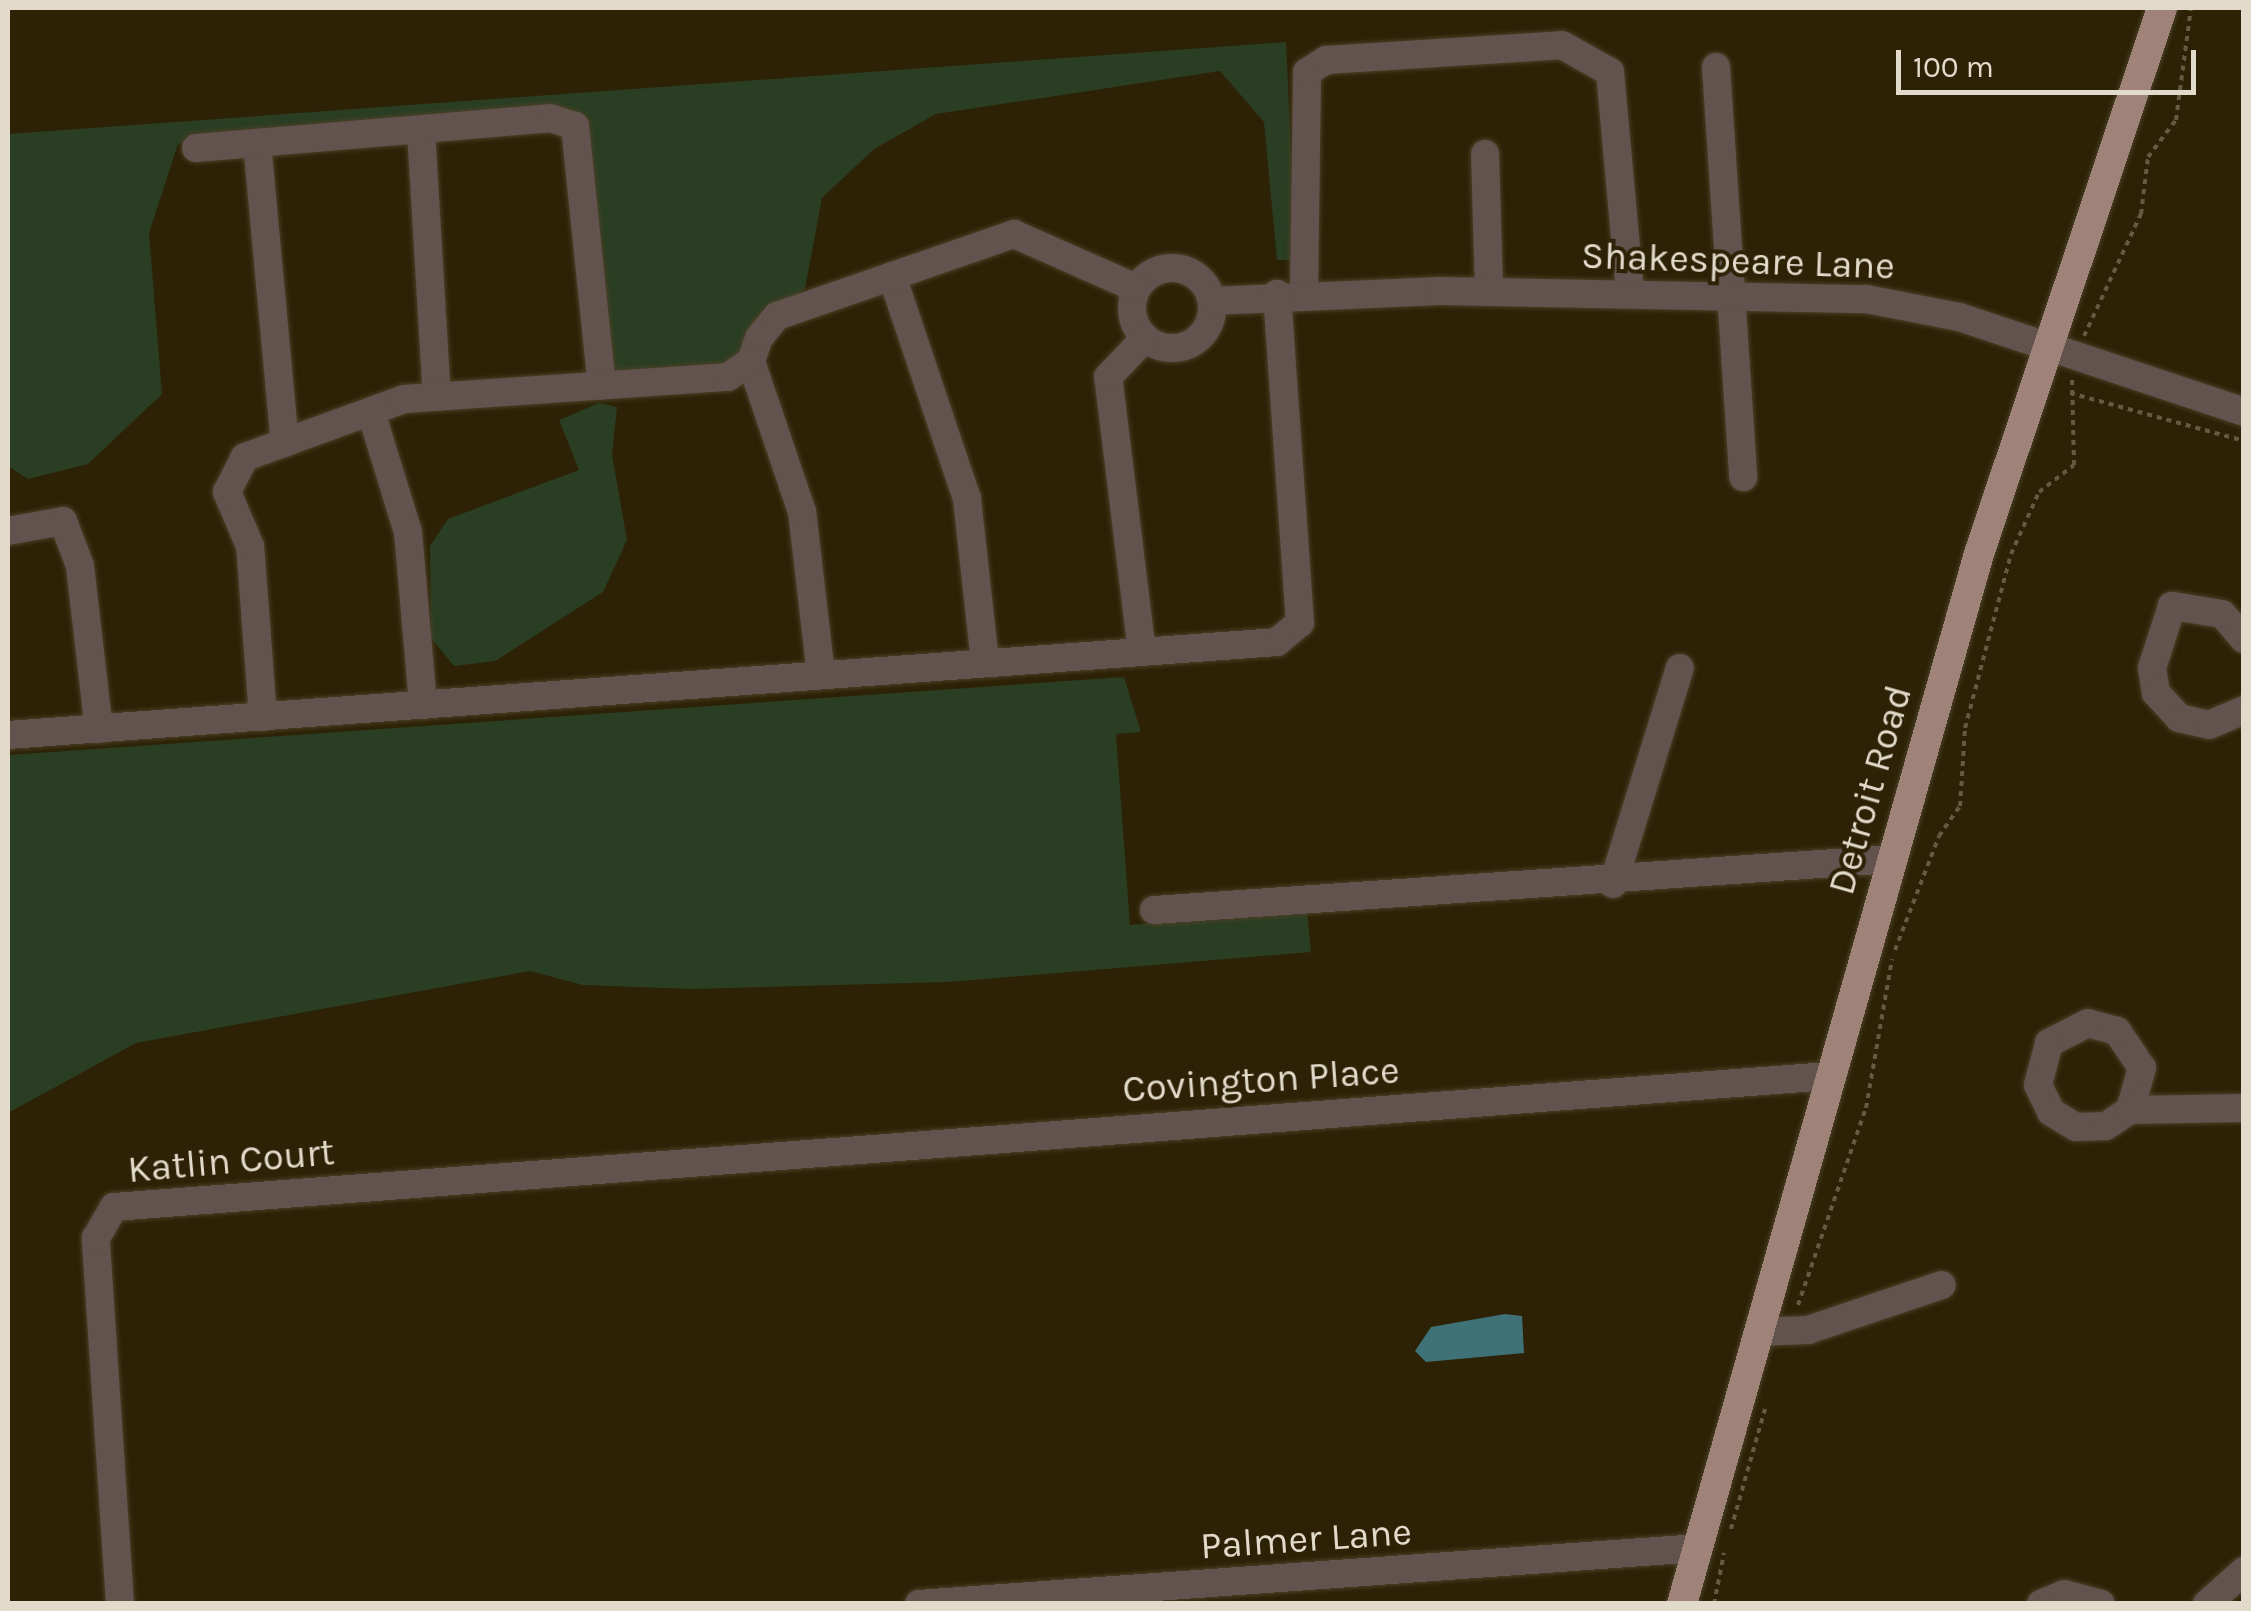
<!DOCTYPE html>
<html>
<head>
<meta charset="utf-8">
<style>
  body { margin:0 }
  #map { position:relative; width:2251px; height:1611px; overflow:hidden; background:#2d2206; font-family:Karla,sans-serif }
  div>[style] { position:absolute }
  .green>* { inset:0; background:#2a3e23 }
  .water>* { inset:0; background:#3f7276 }
  .path>* { height:4px; margin-top:-2px; transform-origin:0; background:repeating-linear-gradient(90deg,#655b42 0 5px,transparent 0 10px) }
  .roads { filter:drop-shadow(0 0 2px #4a4026) drop-shadow(0 0 2px #4a4026) }
  .minor>* { height:28px; margin:-14px; padding:0 14px; transform-origin:14px; border-radius:14px; background:#62534f }
  .minor>.ring { margin:-14px; padding:0; box-sizing:content-box; background:none; border:28px solid #62534f; border-radius:50% }
  .major>* { height:30px; margin:-15px; padding:0 15px; transform-origin:15px; border-radius:15px; background:#9f8379 }
  span { translate:-50% -50%; white-space:nowrap; text-align:center; line-height:1.15; -webkit-text-stroke:8px #2d2206; paint-order:stroke }
  .street-label { font-size:38px; color:#e2dbcb }
  .frame { position:absolute; inset:0; border:10px solid #e2dbcb; pointer-events:none }
  .scale { position:absolute; left:1896px; top:50px; width:300px; height:45px; box-sizing:border-box; border:5px solid #e2dbcb; border-top:0; padding-left:12px; font-size:30px; line-height:35px; white-space:nowrap; color:#e2dbcb; -webkit-text-stroke:8px #2d2206; paint-order:stroke }
</style>
</head>
<body>
<div id="map">
  <div class="green">
    <div style="clip-path:polygon(1286px 42px,1296px 260px,1277px 260px,1264px 122px,1220px 71px,936px 114px,874px 149px,822px 198px,805px 289px,774px 310px,734px 361px,609px 377px,582px 122px,463px 119px,178px 144px,149px 233px,162px 394px,88px 464px,28px 479px,8px 466px,8px 134px)"></div>
    <div style="clip-path:polygon(599px 403px,617px 407px,612px 455px,627px 540px,603px 592px,495px 661px,454px 666px,431px 638px,430px 546px,448px 519px,579px 470px,559px 420px)"></div>
    <div style="clip-path:polygon(1124px 677px,1141px 732px,1116px 734px,1130px 925px,1307px 911px,1311px 952px,948px 982px,691px 989px,583px 985px,530px 971px,136px 1043px,8px 1113px,8px 755px)"></div>
  </div>
  <div class="water">
    <div style="clip-path:polygon(1505px 1314px,1522px 1316px,1524px 1353px,1426px 1362px,1415px 1351px,1431px 1327px)"></div>
  </div>
  <div class="path">
    <div style="left:2084px;top:336px;width:135px;rotate:-65deg"></div>
    <div style="left:2141px;top:214px;width:57px;rotate:-83deg"></div>
    <div style="left:2148px;top:157px;width:46px;rotate:-52.9deg"></div>
    <div style="left:2176px;top:120px;width:113px;rotate:-82.4deg"></div>
    <div style="left:2070px;top:393px;width:180px;rotate:15.4deg"></div>
    <div style="left:1895px;top:950px;width:122px;rotate:-68.9deg"></div>
    <div style="left:1939px;top:836px;width:37px;rotate:-55deg"></div>
    <div style="left:1960px;top:806px;width:78px;rotate:-86.3deg"></div>
    <div style="left:1965px;top:728px;width:180px;rotate:-75.2deg"></div>
    <div style="left:2011px;top:554px;width:68px;rotate:-65.7deg"></div>
    <div style="left:2039px;top:492px;width:44px;rotate:-37.6deg"></div>
    <div style="left:2074px;top:465px;width:87px;rotate:-91.3deg"></div>
    <div style="left:1798px;top:1305px;width:208px;rotate:-71deg"></div>
    <div style="left:1866px;top:1108px;width:151px;rotate:-80.1deg"></div>
    <div style="left:1731px;top:1529px;width:125px;rotate:-74.2deg"></div>
    <div style="left:1714px;top:1604px;width:52px;rotate:-78.9deg"></div>
  </div>
  <div class="roads">
    <div class="minor">
      <div style="left:1716px;top:67px;width:411px;rotate:86.2deg"></div>
      <div style="left:421px;top:130px;width:267px;rotate:86.6deg"></div>
      <div style="left:257px;top:143px;width:301px;rotate:84.7deg"></div>
      <div style="left:196px;top:148px;width:355px;rotate:-4.8deg"></div>
      <div style="left:550px;top:118px;width:26px;rotate:18deg"></div>
      <div style="left:575px;top:126px;width:261px;rotate:84.1deg"></div>
      <div style="left:1485px;top:154px;width:137px;rotate:88.3deg"></div>
      <div class="ring" style="left:1132px;top:268px;width:52px;height:52px"></div>
      <div style="left:892px;top:276px;width:235px;rotate:71.4deg"></div>
      <div style="left:967px;top:499px;width:165px;rotate:83.7deg"></div>
      <div style="left:1304px;top:293px;width:221px;rotate:-89.2deg"></div>
      <div style="left:1307px;top:72px;width:22px;rotate:-32deg"></div>
      <div style="left:1326px;top:60px;width:236px;rotate:-3.6deg"></div>
      <div style="left:1562px;top:45px;width:55px;rotate:29.4deg"></div>
      <div style="left:1610px;top:72px;width:221px;rotate:84.8deg"></div>
      <div style="left:1212px;top:301px;width:228px;rotate:-2.5deg"></div>
      <div style="left:1440px;top:291px;width:426px;rotate:1.1deg"></div>
      <div style="left:1866px;top:299px;width:95px;rotate:11deg"></div>
      <div style="left:1959px;top:317px;width:300px;rotate:18.4deg"></div>
      <div style="left:371px;top:412px;width:126px;rotate:72.9deg"></div>
      <div style="left:408px;top:532px;width:174px;rotate:85deg"></div>
      <div style="left:8px;top:531px;width:56px;rotate:-10.3deg"></div>
      <div style="left:63px;top:521px;width:48px;rotate:69.3deg"></div>
      <div style="left:80px;top:566px;width:164px;rotate:83.4deg"></div>
      <div style="left:2244px;top:639px;width:33px;rotate:-131deg"></div>
      <div style="left:2222px;top:614px;width:51px;rotate:-170.9deg"></div>
      <div style="left:2172px;top:606px;width:65px;rotate:107.9deg"></div>
      <div style="left:2152px;top:668px;width:25px;rotate:81deg"></div>
      <div style="left:2156px;top:693px;width:34px;rotate:47deg"></div>
      <div style="left:2179px;top:718px;width:31px;rotate:13deg"></div>
      <div style="left:2209px;top:725px;width:38px;rotate:-23deg"></div>
      <div style="left:1142px;top:652px;width:277px;rotate:-97deg"></div>
      <div style="left:1108px;top:377px;width:54px;rotate:-46.5deg"></div>
      <div style="left:821px;top:675px;width:164px;rotate:-96.6deg"></div>
      <div style="left:802px;top:512px;width:159px;rotate:-108.7deg"></div>
      <div style="left:751px;top:361px;width:24px;rotate:-71deg"></div>
      <div style="left:759px;top:338px;width:28px;rotate:-51deg"></div>
      <div style="left:777px;top:316px;width:251px;rotate:-19.1deg"></div>
      <div style="left:1014px;top:234px;width:133px;rotate:23.9deg"></div>
      <div style="left:263px;top:717px;width:171px;rotate:-94.3deg"></div>
      <div style="left:250px;top:546px;width:59px;rotate:-113.1deg"></div>
      <div style="left:227px;top:492px;width:39px;rotate:-63deg"></div>
      <div style="left:245px;top:457px;width:169px;rotate:-20deg"></div>
      <div style="left:404px;top:399px;width:325px;rotate:-3.9deg"></div>
      <div style="left:728px;top:377px;width:28px;rotate:-35deg"></div>
      <div style="left:8px;top:735px;width:1272px;rotate:-4.19deg"></div>
      <div style="left:1277px;top:642px;width:30px;rotate:-40deg"></div>
      <div style="left:1300px;top:623px;width:330px;rotate:-94deg"></div>
      <div style="left:1613px;top:884px;width:226px;rotate:-72.8deg"></div>
      <div style="left:1154px;top:910px;width:740px;rotate:-3.95deg"></div>
      <div style="left:2130px;top:1110px;width:44px;rotate:-74.1deg"></div>
      <div style="left:2142px;top:1068px;width:45px;rotate:-124deg"></div>
      <div style="left:2117px;top:1031px;width:30px;rotate:-165deg"></div>
      <div style="left:2088px;top:1023px;width:44px;rotate:152.9deg"></div>
      <div style="left:2049px;top:1043px;width:43px;rotate:104.7deg"></div>
      <div style="left:2038px;top:1085px;width:30px;rotate:64deg"></div>
      <div style="left:2051px;top:1112px;width:29px;rotate:31deg"></div>
      <div style="left:2076px;top:1127px;width:30px;rotate:-2deg"></div>
      <div style="left:2106px;top:1126px;width:29px;rotate:-34deg"></div>
      <div style="left:2130px;top:1110px;width:114px;rotate:-1deg"></div>
      <div style="left:1759px;top:1332px;width:49px;rotate:-2.3deg"></div>
      <div style="left:1808px;top:1330px;width:141px;rotate:-18.6deg"></div>
      <div style="left:120px;top:1604px;width:367px;rotate:-93.8deg"></div>
      <div style="left:96px;top:1238px;width:36px;rotate:-60deg"></div>
      <div style="left:114px;top:1207px;width:1721px;rotate:-4.37deg"></div>
      <div style="left:919px;top:1604px;width:781px;rotate:-4.11deg"></div>
      <div style="left:2041px;top:1604px;width:25px;rotate:-23deg"></div>
      <div style="left:2064px;top:1594px;width:38px;rotate:15deg"></div>
      <div style="left:2207px;top:1604px;width:50px;rotate:-41.7deg"></div>
    </div>
    <div class="major">
      <div style="left:1682px;top:1604px;width:1091px;rotate:-74.21deg"></div>
      <div style="left:1979px;top:554px;width:576px;rotate:-71.47deg"></div>
    </div>
  </div>
  <div class="street-label">
    <span style="left:1738px;top:261px;rotate:2deg">Shakespeare Lane</span>
    <span style="left:1870px;top:790px;rotate:-74deg">Detroit Road</span>
    <span style="left:1261px;top:1080px;rotate:-4deg">Covington Place</span>
    <span style="left:231px;top:1161px;rotate:-5deg">Katlin Court</span>
    <span style="left:1306px;top:1539px;rotate:-4deg">Palmer Lane</span>
  </div>
  <div class="frame"></div>
  <div class="scale">100 m</div>
</div>
</body>
</html>
